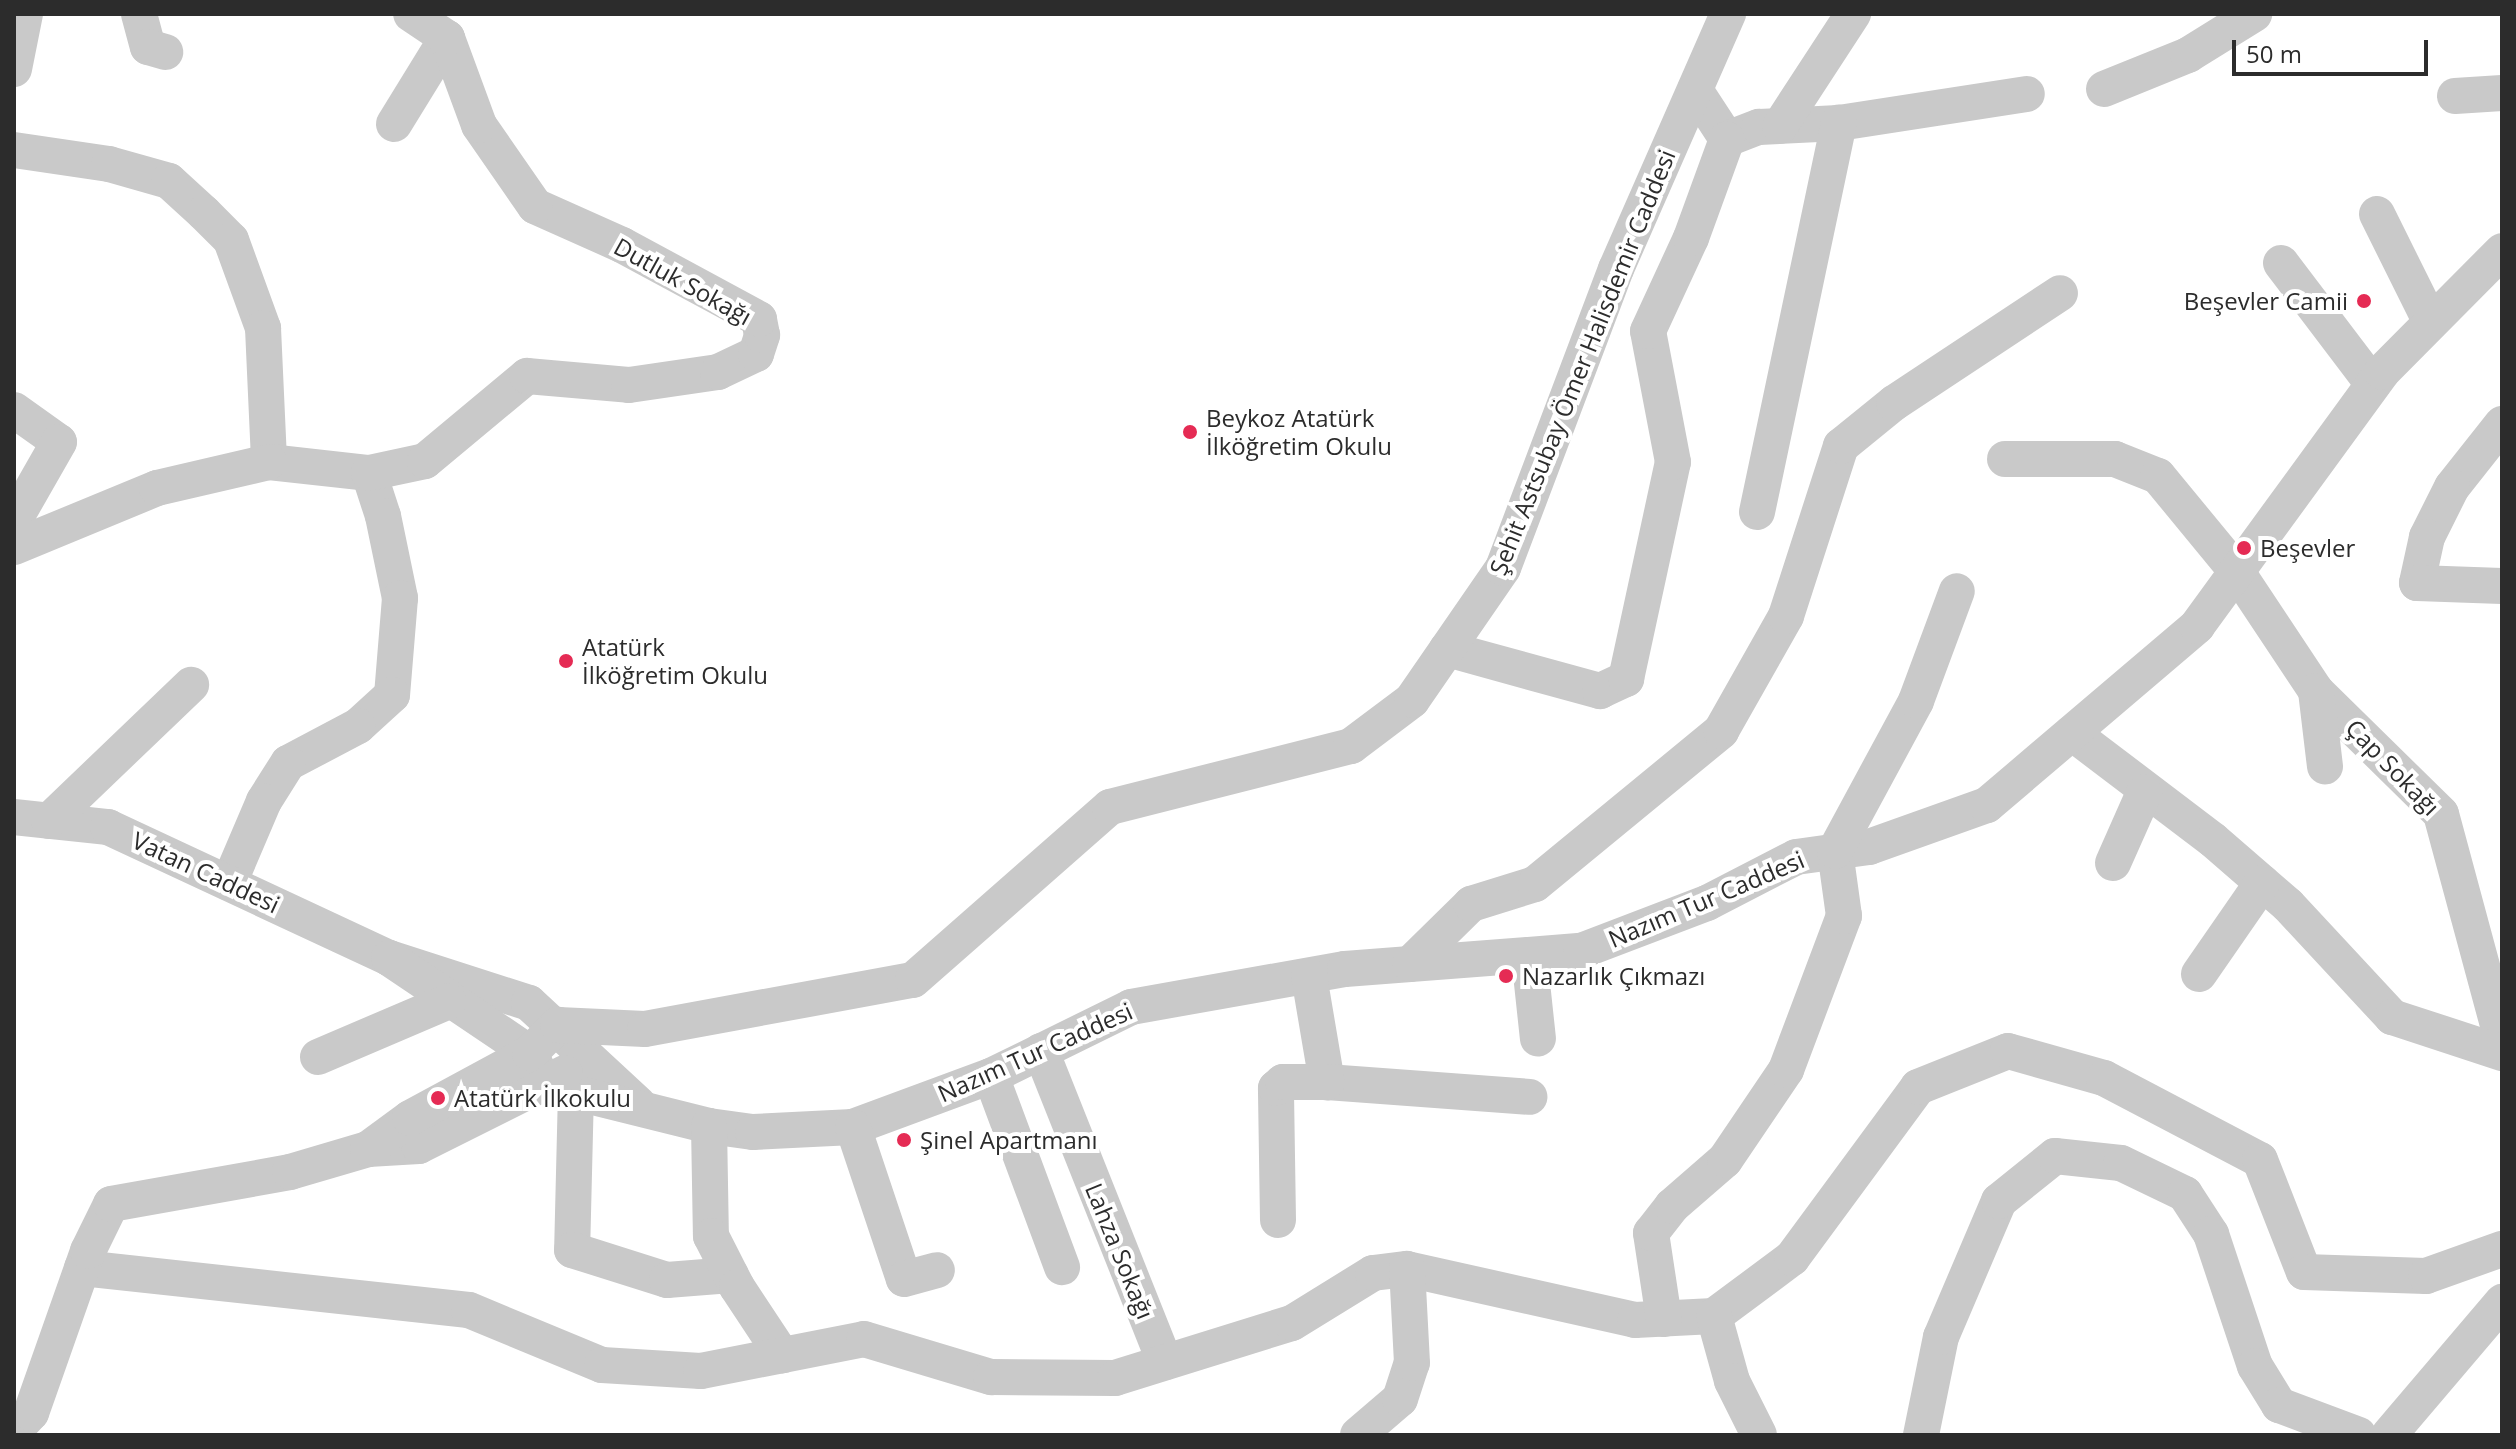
<!DOCTYPE html>
<html>
<head>
<meta charset="utf-8">
<style>
  body { margin:0 }
  #map { position:relative; width:2516px; height:1449px; overflow:hidden; background:#fff; font-family:"Open Sans",sans-serif }
  div>[style] { position:absolute }
  .minor>* { height:36px; margin:-18px; padding:0 18px; transform-origin:18px; border-radius:18px; background:#c9c9c9 }
  .dots>* { width:22px; height:22px; translate:-50% -50%; box-sizing:border-box; border:4px solid #fff; border-radius:50% }
  span { translate:-50% -50%; white-space:nowrap; text-align:center; line-height:1.15; -webkit-text-stroke:8px #fff; paint-order:stroke }
  .street-label { font-size:24px; color:#2c2c2c }
  .poi-label { font-size:24px; color:#2c2c2c }
  .right { translate:-100% -50%; text-align:right }
  .left { translate:0 -50%; text-align:left }
  .frame { position:absolute; inset:0; border:16px solid #2c2c2c; pointer-events:none }
  .scale { position:absolute; left:2232px; top:40px; width:196px; height:36px; box-sizing:border-box; border:4px solid #2c2c2c; border-top:0; padding-left:10px; font-size:24px; line-height:28px; white-space:nowrap; color:#2c2c2c; -webkit-text-stroke:6px #fff; paint-order:stroke }
</style>
</head>
<body>
<div id="map">
  <div class="minor">
    <div style="left:139px;top:14px;width:34px;rotate:75deg"></div>
    <div style="left:148px;top:47px;width:18px;rotate:16deg"></div>
    <div style="left:14px;top:69px;width:56px;rotate:-78.7deg"></div>
    <div style="left:2104px;top:89px;width:91px;rotate:-22deg"></div>
    <div style="left:2188px;top:55px;width:78px;rotate:-31.8deg"></div>
    <div style="left:1695px;top:90px;width:59px;rotate:56.9deg"></div>
    <div style="left:1727px;top:139px;width:34px;rotate:-21deg"></div>
    <div style="left:1759px;top:127px;width:80px;rotate:-2.9deg"></div>
    <div style="left:1839px;top:123px;width:190px;rotate:-8.8deg"></div>
    <div style="left:2455px;top:96px;width:47px;rotate:-3.7deg"></div>
    <div style="left:394px;top:124px;width:101px;rotate:-58.4deg"></div>
    <div style="left:1780px;top:126px;width:134px;rotate:-56.9deg"></div>
    <div style="left:14px;top:150px;width:96px;rotate:8.4deg"></div>
    <div style="left:109px;top:164px;width:62px;rotate:15.8deg"></div>
    <div style="left:169px;top:181px;width:47px;rotate:42.4deg"></div>
    <div style="left:204px;top:213px;width:38px;rotate:45deg"></div>
    <div style="left:231px;top:240px;width:94px;rotate:70deg"></div>
    <div style="left:263px;top:328px;width:134px;rotate:87.4deg"></div>
    <div style="left:269px;top:462px;width:101px;rotate:6.3deg"></div>
    <div style="left:369px;top:473px;width:45px;rotate:72deg"></div>
    <div style="left:383px;top:516px;width:84px;rotate:78.3deg"></div>
    <div style="left:400px;top:598px;width:97px;rotate:94.7deg"></div>
    <div style="left:392px;top:695px;width:46px;rotate:137.6deg"></div>
    <div style="left:358px;top:726px;width:79px;rotate:152.1deg"></div>
    <div style="left:288px;top:763px;width:45px;rotate:122.3deg"></div>
    <div style="left:264px;top:801px;width:89px;rotate:113.1deg"></div>
    <div style="left:2377px;top:214px;width:119px;rotate:63.6deg"></div>
    <div style="left:2281px;top:263px;width:152px;rotate:52.8deg"></div>
    <div style="left:14px;top:410px;width:55px;rotate:35.4deg"></div>
    <div style="left:59px;top:442px;width:91px;rotate:119.7deg"></div>
    <div style="left:2502px;top:424px;width:80px;rotate:128.4deg"></div>
    <div style="left:2452px;top:487px;width:56px;rotate:116.6deg"></div>
    <div style="left:2427px;top:537px;width:47px;rotate:102.3deg"></div>
    <div style="left:2417px;top:583px;width:85px;rotate:2deg"></div>
    <div style="left:2005px;top:459px;width:110px"></div>
    <div style="left:2115px;top:459px;width:46px;rotate:21.6deg"></div>
    <div style="left:2158px;top:476px;width:124px;rotate:50.5deg"></div>
    <div style="left:2237px;top:572px;width:143px;rotate:56.4deg"></div>
    <div style="left:2316px;top:691px;width:175px;rotate:44.5deg"></div>
    <div style="left:2441px;top:814px;width:234px;rotate:74.9deg"></div>
    <div style="left:369px;top:473px;width:57px;rotate:-12.1deg"></div>
    <div style="left:425px;top:461px;width:133px;rotate:-39.8deg"></div>
    <div style="left:527px;top:376px;width:102px;rotate:5deg"></div>
    <div style="left:629px;top:385px;width:90px;rotate:-8.3deg"></div>
    <div style="left:718px;top:372px;width:42px;rotate:-25.3deg"></div>
    <div style="left:756px;top:354px;width:20px;rotate:-72deg"></div>
    <div style="left:762px;top:335px;width:16px;rotate:-101deg"></div>
    <div style="left:759px;top:319px;width:156px;rotate:-151.6deg"></div>
    <div style="left:622px;top:245px;width:95px;rotate:-155.9deg"></div>
    <div style="left:535px;top:206px;width:98px;rotate:-124.7deg"></div>
    <div style="left:479px;top:125px;width:93px;rotate:-110.2deg"></div>
    <div style="left:447px;top:38px;width:43px;rotate:-146.3deg"></div>
    <div style="left:1757px;top:512px;width:398px;rotate:-78.1deg"></div>
    <div style="left:14px;top:547px;width:155px;rotate:-22.4deg"></div>
    <div style="left:157px;top:488px;width:115px;rotate:-13.1deg"></div>
    <div style="left:1447px;top:649px;width:159px;rotate:15.4deg"></div>
    <div style="left:1600px;top:691px;width:29px;rotate:-25deg"></div>
    <div style="left:1626px;top:679px;width:222px;rotate:-77.8deg"></div>
    <div style="left:1673px;top:462px;width:133px;rotate:-100.8deg"></div>
    <div style="left:1648px;top:331px;width:102px;rotate:-65.2deg"></div>
    <div style="left:1691px;top:238px;width:105px;rotate:-70deg"></div>
    <div style="left:2316px;top:691px;width:76px;rotate:83.2deg"></div>
    <div style="left:2072px;top:733px;width:177px;rotate:37.2deg"></div>
    <div style="left:2213px;top:840px;width:99px;rotate:40.9deg"></div>
    <div style="left:2288px;top:905px;width:153px;rotate:47.1deg"></div>
    <div style="left:2392px;top:1017px;width:116px;rotate:18.1deg"></div>
    <div style="left:14px;top:817px;width:95px;rotate:6.1deg"></div>
    <div style="left:108px;top:827px;width:310px;rotate:25deg"></div>
    <div style="left:389px;top:958px;width:147px;rotate:17.8deg"></div>
    <div style="left:529px;top:1003px;width:149px;rotate:42.8deg"></div>
    <div style="left:49px;top:821px;width:197px;rotate:-43.8deg"></div>
    <div style="left:2113px;top:863px;width:77px;rotate:-66.1deg"></div>
    <div style="left:1529px;top:955px;width:84px;rotate:83.9deg"></div>
    <div style="left:389px;top:958px;width:170px;rotate:34deg"></div>
    <div style="left:530px;top:1053px;width:35px;rotate:65deg"></div>
    <div style="left:545px;top:1085px;width:169px;rotate:14deg"></div>
    <div style="left:709px;top:1126px;width:44px;rotate:7.8deg"></div>
    <div style="left:753px;top:1132px;width:100px;rotate:-2.9deg"></div>
    <div style="left:853px;top:1127px;width:147px;rotate:-20.3deg"></div>
    <div style="left:991px;top:1076px;width:156px;rotate:-26.2deg"></div>
    <div style="left:1131px;top:1007px;width:217px;rotate:-10.1deg"></div>
    <div style="left:1345px;top:969px;width:237px;rotate:-4.4deg"></div>
    <div style="left:1581px;top:951px;width:135px;rotate:-20.9deg"></div>
    <div style="left:1707px;top:903px;width:100px;rotate:-27.3deg"></div>
    <div style="left:1796px;top:857px;width:74px;rotate:-7.8deg"></div>
    <div style="left:1869px;top:847px;width:125px;rotate:-19.6deg"></div>
    <div style="left:1987px;top:805px;width:276px;rotate:-40.4deg"></div>
    <div style="left:2197px;top:626px;width:314px;rotate:-53.9deg"></div>
    <div style="left:2382px;top:372px;width:170px;rotate:-45.2deg"></div>
    <div style="left:1410px;top:964px;width:86px;rotate:-44.5deg"></div>
    <div style="left:1471px;top:904px;width:67px;rotate:-17.4deg"></div>
    <div style="left:1535px;top:884px;width:241px;rotate:-39.4deg"></div>
    <div style="left:1721px;top:731px;width:132px;rotate:-60.5deg"></div>
    <div style="left:1786px;top:616px;width:179px;rotate:-72.1deg"></div>
    <div style="left:1841px;top:446px;width:68px;rotate:-39.1deg"></div>
    <div style="left:1894px;top:403px;width:199px;rotate:-33.5deg"></div>
    <div style="left:2199px;top:974px;width:111px;rotate:-55.3deg"></div>
    <div style="left:1309px;top:976px;width:108px;rotate:80.4deg"></div>
    <div style="left:1327px;top:1082px;width:203px;rotate:4.2deg"></div>
    <div style="left:1041px;top:1051px;width:335px;rotate:68.3deg"></div>
    <div style="left:318px;top:1057px;width:142px;rotate:-23.1deg"></div>
    <div style="left:991px;top:1076px;width:204px;rotate:69.6deg"></div>
    <div style="left:576px;top:1091px;width:159px;rotate:91.4deg"></div>
    <div style="left:572px;top:1250px;width:100px;rotate:17.5deg"></div>
    <div style="left:667px;top:1280px;width:64px;rotate:-4.5deg"></div>
    <div style="left:709px;top:1126px;width:110px;rotate:89deg"></div>
    <div style="left:711px;top:1236px;width:57px;rotate:63deg"></div>
    <div style="left:737px;top:1287px;width:82px;rotate:56.5deg"></div>
    <div style="left:853px;top:1127px;width:160px;rotate:71.5deg"></div>
    <div style="left:904px;top:1279px;width:34px;rotate:-15deg"></div>
    <div style="left:368px;top:1149px;width:51px;rotate:-3.4deg"></div>
    <div style="left:419px;top:1146px;width:163px;rotate:-26.6deg"></div>
    <div style="left:1278px;top:1220px;width:132px;rotate:-90.9deg"></div>
    <div style="left:1276px;top:1088px;width:9px;rotate:-41deg"></div>
    <div style="left:1283px;top:1082px;width:44px"></div>
    <div style="left:82px;top:1268px;width:389px;rotate:6.2deg"></div>
    <div style="left:469px;top:1310px;width:144px;rotate:22.5deg"></div>
    <div style="left:602px;top:1365px;width:99px;rotate:3.5deg"></div>
    <div style="left:701px;top:1371px;width:166px;rotate:-11.1deg"></div>
    <div style="left:864px;top:1339px;width:133px;rotate:16.7deg"></div>
    <div style="left:991px;top:1377px;width:124px;rotate:0.5deg"></div>
    <div style="left:1115px;top:1378px;width:185px;rotate:-17.3deg"></div>
    <div style="left:1292px;top:1323px;width:95px;rotate:-31.7deg"></div>
    <div style="left:1373px;top:1273px;width:34px;rotate:-7deg"></div>
    <div style="left:1407px;top:1269px;width:234px;rotate:12.6deg"></div>
    <div style="left:1635px;top:1320px;width:79px;rotate:-2.9deg"></div>
    <div style="left:1714px;top:1316px;width:97px;rotate:-36.6deg"></div>
    <div style="left:1792px;top:1258px;width:212px;rotate:-53.6deg"></div>
    <div style="left:1918px;top:1087px;width:97px;rotate:-21.8deg"></div>
    <div style="left:2008px;top:1051px;width:100px;rotate:15.7deg"></div>
    <div style="left:2104px;top:1078px;width:176px;rotate:27.7deg"></div>
    <div style="left:2260px;top:1160px;width:120px;rotate:68.6deg"></div>
    <div style="left:2304px;top:1272px;width:122px;rotate:1.9deg"></div>
    <div style="left:2426px;top:1276px;width:81px;rotate:-19.6deg"></div>
    <div style="left:1714px;top:1316px;width:67px;rotate:74.5deg"></div>
    <div style="left:1732px;top:1381px;width:60px;rotate:63.4deg"></div>
    <div style="left:1664px;top:1319px;width:87px;rotate:-98.6deg"></div>
    <div style="left:1651px;top:1233px;width:34px;rotate:-52deg"></div>
    <div style="left:1672px;top:1206px;width:70px;rotate:-41deg"></div>
    <div style="left:1725px;top:1160px;width:109px;rotate:-55.9deg"></div>
    <div style="left:1786px;top:1070px;width:165px;rotate:-69.4deg"></div>
    <div style="left:1844px;top:916px;width:66px;rotate:-97.9deg"></div>
    <div style="left:1835px;top:851px;width:170px;rotate:-61.6deg"></div>
    <div style="left:1916px;top:701px;width:117px;rotate:-69.6deg"></div>
    <div style="left:14px;top:1431px;width:25px;rotate:-47deg"></div>
    <div style="left:31px;top:1413px;width:172px;rotate:-70.6deg"></div>
    <div style="left:88px;top:1251px;width:52px;rotate:-63.9deg"></div>
    <div style="left:111px;top:1204px;width:182px;rotate:-10.1deg"></div>
    <div style="left:290px;top:1172px;width:81px;rotate:-16.4deg"></div>
    <div style="left:368px;top:1149px;width:52px;rotate:-36.4deg"></div>
    <div style="left:410px;top:1118px;width:136px;rotate:-28.4deg"></div>
    <div style="left:530px;top:1053px;width:40px;rotate:-45deg"></div>
    <div style="left:558px;top:1025px;width:87px;rotate:2.6deg"></div>
    <div style="left:645px;top:1029px;width:272px;rotate:-10.4deg"></div>
    <div style="left:913px;top:980px;width:262px;rotate:-41.3deg"></div>
    <div style="left:1110px;top:807px;width:249px;rotate:-14.2deg"></div>
    <div style="left:1351px;top:746px;width:76px;rotate:-37deg"></div>
    <div style="left:1412px;top:700px;width:160px;rotate:-55.4deg"></div>
    <div style="left:1503px;top:568px;width:320px;rotate:-69.3deg"></div>
    <div style="left:1616px;top:269px;width:279px;rotate:-66.3deg"></div>
    <div style="left:1358px;top:1435px;width:55px;rotate:-40.6deg"></div>
    <div style="left:1400px;top:1399px;width:38px;rotate:-72deg"></div>
    <div style="left:1412px;top:1363px;width:94px;rotate:-93deg"></div>
    <div style="left:1921px;top:1435px;width:100px;rotate:-78.5deg"></div>
    <div style="left:1941px;top:1337px;width:148px;rotate:-66.9deg"></div>
    <div style="left:1999px;top:1201px;width:72px;rotate:-38.8deg"></div>
    <div style="left:2055px;top:1156px;width:66px;rotate:6.1deg"></div>
    <div style="left:2121px;top:1163px;width:71px;rotate:25.8deg"></div>
    <div style="left:2185px;top:1194px;width:48px;rotate:57deg"></div>
    <div style="left:2211px;top:1234px;width:139px;rotate:71.6deg"></div>
    <div style="left:2255px;top:1366px;width:46px;rotate:58.4deg"></div>
    <div style="left:2279px;top:1405px;width:85px;rotate:20.6deg"></div>
    <div style="left:2389px;top:1435px;width:175px;rotate:-49.6deg"></div>
  </div>
  <div class="dots">
    <div style="left:2364px;top:301px;background:#e52b54"></div>
    <div style="left:1190px;top:432px;background:#e52b54"></div>
    <div style="left:2244px;top:548px;background:#e52b54"></div>
    <div style="left:566px;top:661px;background:#e52b54"></div>
    <div style="left:1506px;top:976px;background:#e52b54"></div>
    <div style="left:438px;top:1098px;background:#e52b54"></div>
    <div style="left:904px;top:1140px;background:#e52b54"></div>
  </div>
  <div class="street-label">
    <span style="left:683px;top:281px;rotate:29deg">Dutluk Sokağı</span>
    <span style="left:1582px;top:362px;rotate:-68deg">Şehit Astsubay Ömer Halisdemir Caddesi</span>
    <span style="left:2393px;top:767px;rotate:46deg">Çap Sokağı</span>
    <span style="left:206px;top:872px;rotate:25deg">Vatan Caddesi</span>
    <span style="left:1706px;top:899px;rotate:-23deg">Nazım Tur Caddesi</span>
    <span style="left:1035px;top:1052px;rotate:-24deg">Nazım Tur Caddesi</span>
    <span style="left:1120px;top:1251px;rotate:68deg">Lahza Sokağı</span>
  </div>
  <div class="poi-label">
    <span class="right" style="left:2348px;top:301px">Beşevler Camii</span>
    <span class="left" style="left:1206px;top:432px">Beykoz Atatürk<br>İlköğretim Okulu</span>
    <span class="left" style="left:2260px;top:548px">Beşevler</span>
    <span class="left" style="left:582px;top:661px">Atatürk<br>İlköğretim Okulu</span>
    <span class="left" style="left:1522px;top:976px">Nazarlık Çıkmazı</span>
    <span class="left" style="left:454px;top:1098px">Atatürk İlkokulu</span>
    <span class="left" style="left:920px;top:1140px">Şinel Apartmanı</span>
  </div>
  <div class="frame"></div>
  <div class="scale">50 m</div>
</div>
</body>
</html>
